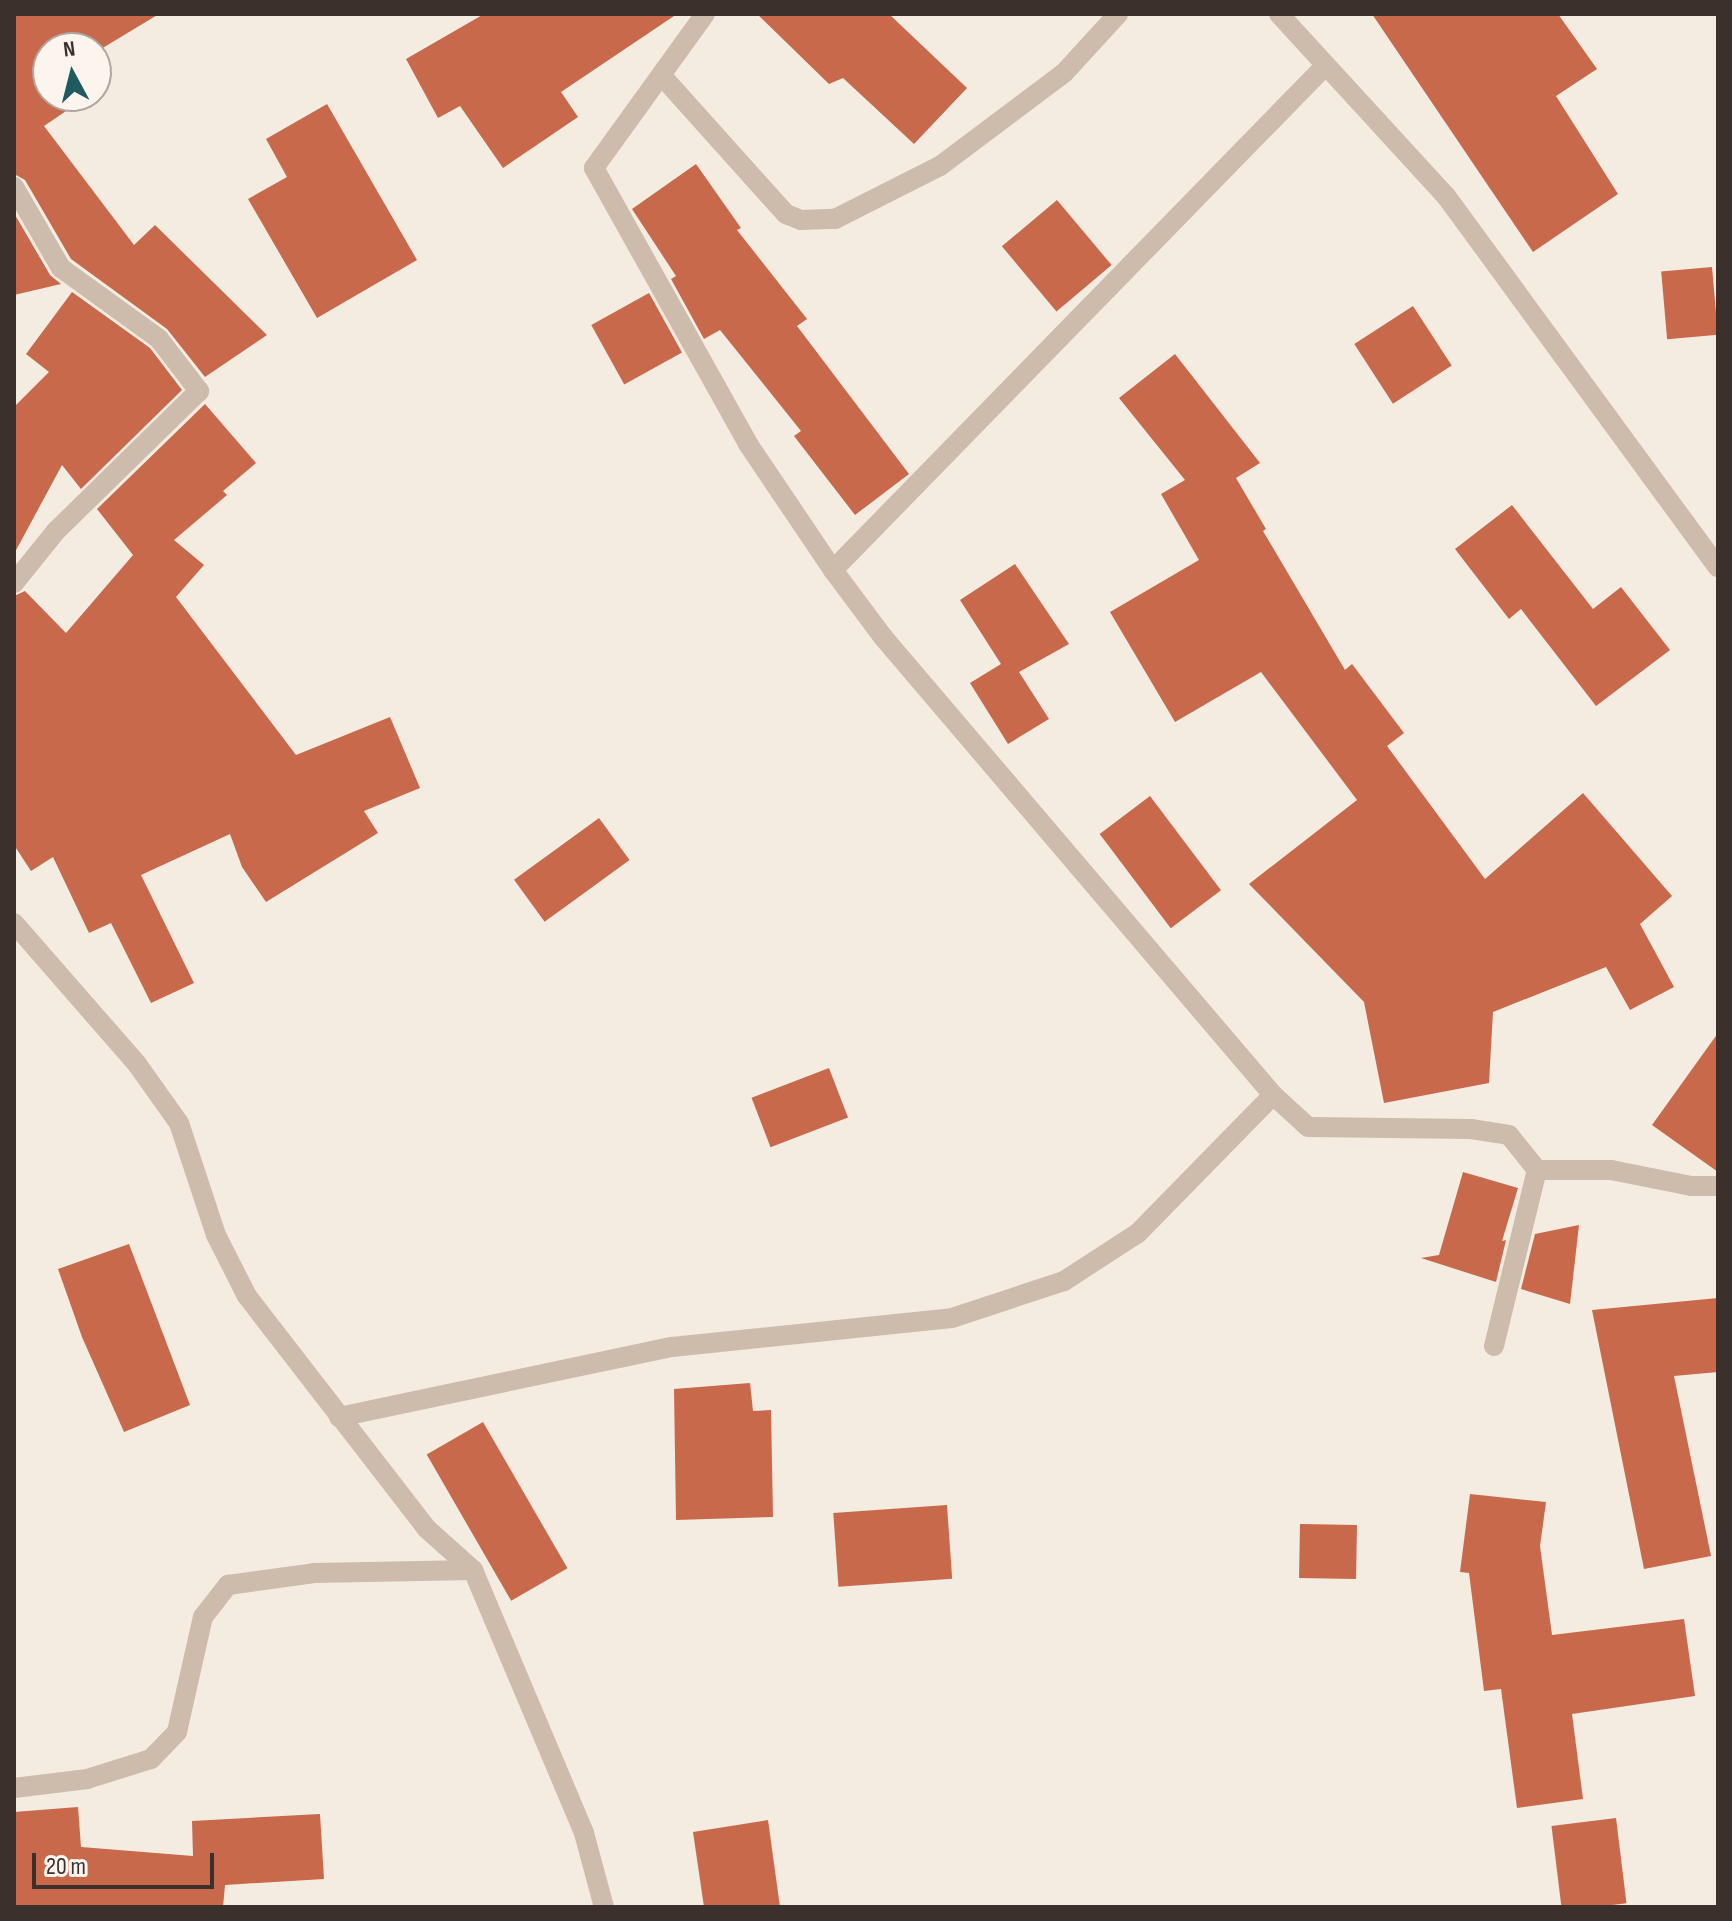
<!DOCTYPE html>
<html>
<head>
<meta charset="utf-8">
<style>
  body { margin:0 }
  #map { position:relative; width:1732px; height:1921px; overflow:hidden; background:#f4ebe1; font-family:"Sofia Sans Condensed",sans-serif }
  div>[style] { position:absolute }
  .building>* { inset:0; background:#c8694b; transform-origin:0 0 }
  .street>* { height:20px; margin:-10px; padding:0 10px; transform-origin:10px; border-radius:10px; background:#cdbbac }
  span { translate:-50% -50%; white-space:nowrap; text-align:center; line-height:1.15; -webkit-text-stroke:6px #fbf5ee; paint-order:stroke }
  .frame { position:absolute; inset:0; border:16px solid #3b302b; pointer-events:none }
  .north { position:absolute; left:32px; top:32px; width:80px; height:80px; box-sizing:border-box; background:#fbf5ee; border:2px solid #aea6a0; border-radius:50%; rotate:353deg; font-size:22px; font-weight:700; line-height:32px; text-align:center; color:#3b302b }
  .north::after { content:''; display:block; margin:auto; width:28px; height:36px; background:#1f5a5e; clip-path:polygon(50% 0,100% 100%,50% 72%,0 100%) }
  .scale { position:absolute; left:32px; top:1853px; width:182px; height:36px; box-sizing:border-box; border:4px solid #3b302b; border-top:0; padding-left:10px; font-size:24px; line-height:28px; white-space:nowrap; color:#3b302b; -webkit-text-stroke:6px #fbf5ee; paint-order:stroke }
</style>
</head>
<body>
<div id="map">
  <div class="building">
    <div style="clip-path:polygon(14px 14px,159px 14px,96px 52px,96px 48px,48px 48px,48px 96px,61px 96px,69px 109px,44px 126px,134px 245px,155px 225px,267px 335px,205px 377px,167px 329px,71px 259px,25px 180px,14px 174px)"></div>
    <div style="clip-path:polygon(484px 14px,677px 14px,561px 92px,578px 117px,503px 168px,460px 106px,438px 118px,406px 59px)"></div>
    <div style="clip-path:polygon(757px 14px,889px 14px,967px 88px,914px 144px,843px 78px,829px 84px)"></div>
    <div style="clip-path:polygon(1372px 14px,1558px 14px,1597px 69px,1556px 96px,1618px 194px,1533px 252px)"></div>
    <div style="clip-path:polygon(327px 104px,417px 260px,317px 318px,248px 199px,287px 177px,266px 139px)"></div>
    <div style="clip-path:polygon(696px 164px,741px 228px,737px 230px,807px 319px,797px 326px,909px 474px,855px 515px,794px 436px,801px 431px,720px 330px,704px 339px,671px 279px,676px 276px,632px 209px)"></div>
    <div style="left:1057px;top:200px;width:85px;height:72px;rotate:50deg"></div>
    <div style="clip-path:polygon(14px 213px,50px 275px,61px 284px,14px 295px)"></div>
    <div style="left:1712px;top:267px;width:68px;height:51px;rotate:85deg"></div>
    <div style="clip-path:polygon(72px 292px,150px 348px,182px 390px,81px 489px,62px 465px,14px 554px,14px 407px,49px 372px,26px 354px)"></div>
    <div style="left:649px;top:293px;width:68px;height:66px;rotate:61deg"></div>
    <div style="left:1413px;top:306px;width:71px;height:70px;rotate:57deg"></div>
    <div style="clip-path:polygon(1175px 354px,1260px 463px,1236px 478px,1266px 529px,1263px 531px,1345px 670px,1352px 664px,1404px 733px,1387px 746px,1485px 879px,1583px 793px,1672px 896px,1640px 924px,1674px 987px,1630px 1010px,1606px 967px,1493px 1012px,1489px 1083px,1384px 1103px,1364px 1002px,1249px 884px,1357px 800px,1261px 672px,1175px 722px,1110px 612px,1199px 560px,1161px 494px,1185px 480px,1119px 398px)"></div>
    <div style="clip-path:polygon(205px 404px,256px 463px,223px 491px,227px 495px,174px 540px,204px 565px,176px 597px,296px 755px,390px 717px,420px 788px,364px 811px,378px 833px,266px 902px,242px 867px,230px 834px,141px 875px,194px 983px,151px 1003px,111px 923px,89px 933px,53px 857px,31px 871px,14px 845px,14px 596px,25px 591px,66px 633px,133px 555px,97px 509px)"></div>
    <div style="clip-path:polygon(1512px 505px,1593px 609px,1621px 587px,1670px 650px,1596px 706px,1521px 609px,1509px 619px,1455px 549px)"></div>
    <div style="clip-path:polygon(1015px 564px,1069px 644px,1019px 672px,1049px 719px,1008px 744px,970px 683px,1001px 664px,960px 600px)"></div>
    <div style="left:1150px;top:796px;width:118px;height:63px;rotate:53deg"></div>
    <div style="left:599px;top:818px;width:52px;height:105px;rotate:54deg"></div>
    <div style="clip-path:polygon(1718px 1033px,1718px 1172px,1652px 1125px)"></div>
    <div style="left:829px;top:1068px;width:53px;height:83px;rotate:69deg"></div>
    <div style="clip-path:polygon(1463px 1172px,1518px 1188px,1502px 1241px,1506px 1240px,1496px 1282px,1421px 1258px,1439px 1255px)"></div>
    <div style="clip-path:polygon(1579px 1225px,1570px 1304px,1521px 1289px,1535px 1234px)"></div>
    <div style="clip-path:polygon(129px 1244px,190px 1405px,124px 1432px,82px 1337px,58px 1269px)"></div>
    <div style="clip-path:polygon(1718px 1298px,1718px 1372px,1674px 1376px,1711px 1556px,1644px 1569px,1592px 1310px)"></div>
    <div style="clip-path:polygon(750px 1383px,753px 1411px,771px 1410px,773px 1517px,676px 1520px,674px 1389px)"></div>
    <div style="left:483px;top:1422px;width:169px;height:65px;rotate:60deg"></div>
    <div style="clip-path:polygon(1470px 1494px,1546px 1502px,1540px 1546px,1552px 1635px,1684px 1619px,1695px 1696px,1572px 1714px,1583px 1799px,1517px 1808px,1501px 1689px,1484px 1691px,1469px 1573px,1460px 1572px)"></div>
    <div style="left:947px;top:1505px;width:74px;height:114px;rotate:86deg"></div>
    <div style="left:1300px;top:1524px;width:57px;height:54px;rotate:1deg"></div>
    <div style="clip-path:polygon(78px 1807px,81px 1847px,193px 1856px,192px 1821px,320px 1814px,324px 1879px,225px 1885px,223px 1907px,14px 1907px,14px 1812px)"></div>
    <div style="left:1616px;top:1818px;width:86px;height:65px;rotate:83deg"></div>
    <div style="clip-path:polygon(768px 1820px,780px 1907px,704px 1907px,693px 1832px)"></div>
  </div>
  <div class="street">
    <div style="left:705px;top:14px;width:190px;rotate:125.8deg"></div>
    <div style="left:594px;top:168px;width:316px;rotate:60.8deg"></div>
    <div style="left:748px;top:444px;width:152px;rotate:56deg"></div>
    <div style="left:833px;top:570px;width:84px;rotate:53.3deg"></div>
    <div style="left:883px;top:637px;width:602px;rotate:49.58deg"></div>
    <div style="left:1273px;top:1095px;width:47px;rotate:42.4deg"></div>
    <div style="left:1308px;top:1127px;width:163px;rotate:0.7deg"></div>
    <div style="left:1471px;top:1129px;width:38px;rotate:9deg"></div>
    <div style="left:1509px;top:1135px;width:45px;rotate:51.3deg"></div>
    <div style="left:1279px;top:14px;width:247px;rotate:47.5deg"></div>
    <div style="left:1446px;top:196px;width:460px;rotate:53.8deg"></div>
    <div style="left:662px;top:76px;width:186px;rotate:48.1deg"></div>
    <div style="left:786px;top:214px;width:16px;rotate:22deg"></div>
    <div style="left:801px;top:220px;width:34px;rotate:-2deg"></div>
    <div style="left:835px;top:219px;width:118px;rotate:-26.8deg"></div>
    <div style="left:940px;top:166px;width:155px;rotate:-36.9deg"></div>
    <div style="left:1064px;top:73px;width:80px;rotate:-47.5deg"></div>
    <div style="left:14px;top:187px;width:94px;rotate:59.9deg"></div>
    <div style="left:61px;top:268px;width:121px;rotate:35.9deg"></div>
    <div style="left:159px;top:339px;width:66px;rotate:52.4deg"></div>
    <div style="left:199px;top:391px;width:200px;rotate:135.6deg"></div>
    <div style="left:56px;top:531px;width:67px;rotate:128.9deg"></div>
    <div style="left:833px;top:570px;width:703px;rotate:-45.69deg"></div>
    <div style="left:14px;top:923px;width:187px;rotate:48.9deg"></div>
    <div style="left:137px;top:1064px;width:72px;rotate:54.6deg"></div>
    <div style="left:179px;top:1123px;width:118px;rotate:71.7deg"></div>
    <div style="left:216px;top:1235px;width:68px;rotate:63.1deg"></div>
    <div style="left:247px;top:1296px;width:293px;rotate:52.3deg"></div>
    <div style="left:426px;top:1528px;width:63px;rotate:41.8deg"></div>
    <div style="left:473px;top:1570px;width:285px;rotate:67.1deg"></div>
    <div style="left:584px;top:1833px;width:77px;rotate:74.9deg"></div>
    <div style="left:1537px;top:1170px;width:74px"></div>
    <div style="left:1611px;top:1170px;width:82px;rotate:11.3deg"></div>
    <div style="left:1691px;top:1186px;width:27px"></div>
    <div style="left:1494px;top:1346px;width:181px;rotate:-76.3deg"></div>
    <div style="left:339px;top:1417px;width:340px;rotate:-11.9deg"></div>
    <div style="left:672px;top:1347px;width:281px;rotate:-5.9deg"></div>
    <div style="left:952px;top:1318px;width:118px;rotate:-18.3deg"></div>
    <div style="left:1064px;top:1281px;width:88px;rotate:-33deg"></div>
    <div style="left:1138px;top:1233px;width:193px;rotate:-45.6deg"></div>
    <div style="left:14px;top:1788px;width:74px;rotate:-7deg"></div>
    <div style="left:87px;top:1779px;width:67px;rotate:-17.4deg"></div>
    <div style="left:151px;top:1759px;width:37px;rotate:-46deg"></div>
    <div style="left:177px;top:1732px;width:118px;rotate:-77.3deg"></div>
    <div style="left:203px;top:1617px;width:41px;rotate:-52deg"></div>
    <div style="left:228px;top:1585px;width:87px;rotate:-7.9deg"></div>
    <div style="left:314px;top:1573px;width:159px;rotate:-1.1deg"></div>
  </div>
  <div class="frame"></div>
  <div class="north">N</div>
  <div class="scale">20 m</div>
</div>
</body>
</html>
